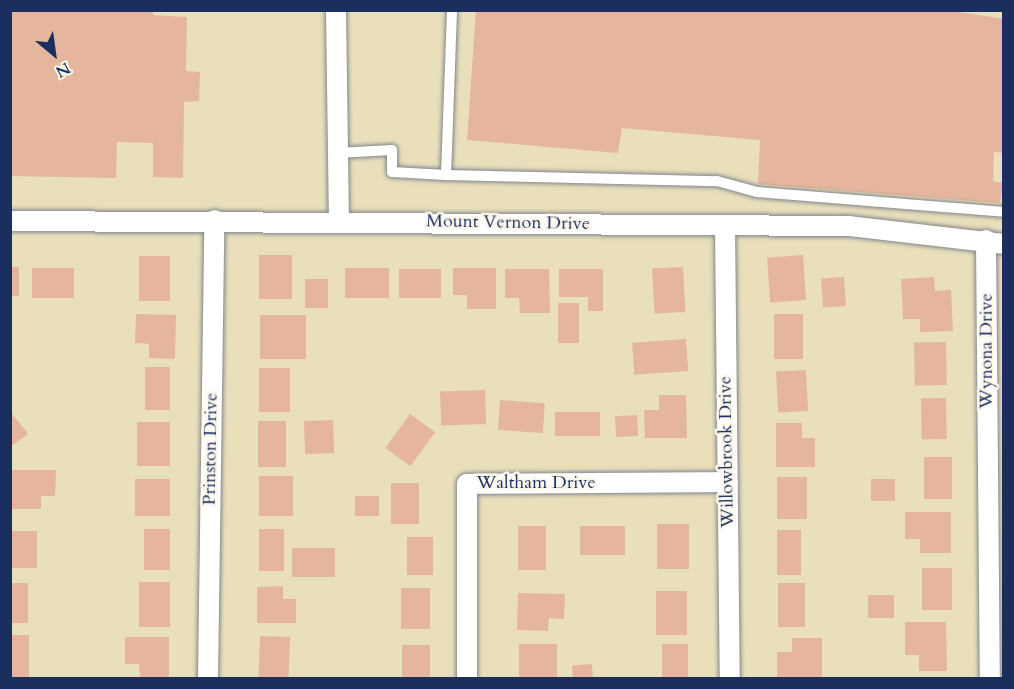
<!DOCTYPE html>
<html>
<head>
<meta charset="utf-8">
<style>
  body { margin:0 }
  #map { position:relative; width:1014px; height:689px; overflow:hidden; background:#e9dfbb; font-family:Cardo,serif }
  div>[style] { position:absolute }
  .building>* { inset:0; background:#e6b59d; transform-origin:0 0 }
  .roads { filter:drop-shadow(0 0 2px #82878c) drop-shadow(0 0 2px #82878c) }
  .service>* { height:10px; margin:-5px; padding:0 5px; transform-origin:5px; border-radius:5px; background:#fff }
  .minor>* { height:20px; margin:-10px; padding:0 10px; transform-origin:10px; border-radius:10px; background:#fff }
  span { translate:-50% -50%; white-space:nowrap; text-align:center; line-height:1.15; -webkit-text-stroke:5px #fbf7ec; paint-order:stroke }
  .street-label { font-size:18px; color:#1b2f5e }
  .frame { position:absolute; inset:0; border:12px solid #1b2f5e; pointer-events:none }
  .north { position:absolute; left:24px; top:24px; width:60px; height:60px; -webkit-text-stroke:4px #fbf7ec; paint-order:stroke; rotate:151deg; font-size:16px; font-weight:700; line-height:24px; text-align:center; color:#1b2f5e }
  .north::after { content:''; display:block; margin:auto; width:21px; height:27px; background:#1b2f5e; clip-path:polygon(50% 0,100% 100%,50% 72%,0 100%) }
</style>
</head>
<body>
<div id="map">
  <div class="building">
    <div style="clip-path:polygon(10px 10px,153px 10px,153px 15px,187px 17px,186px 71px,200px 72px,199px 101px,184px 102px,183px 178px,153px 177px,153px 143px,117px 142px,116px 178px,10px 176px)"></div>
    <div style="clip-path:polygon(476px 10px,947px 10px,1004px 19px,1004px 153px,994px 152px,993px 181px,1003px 183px,1000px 203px,758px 184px,760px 140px,622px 128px,618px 153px,467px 140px)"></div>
    <div style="left:259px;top:255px;width:33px;height:44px"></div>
    <div style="left:803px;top:255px;width:45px;height:36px;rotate:86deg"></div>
    <div style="left:139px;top:256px;width:31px;height:45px"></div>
    <div style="left:10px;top:267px;width:9px;height:29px"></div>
    <div style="left:683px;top:267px;width:45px;height:31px;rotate:87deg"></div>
    <div style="left:32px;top:268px;width:42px;height:30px"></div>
    <div style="left:345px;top:268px;width:44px;height:30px"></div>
    <div style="clip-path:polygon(453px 268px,496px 268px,496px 309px,467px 309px,467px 295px,453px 295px)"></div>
    <div style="left:399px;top:269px;width:42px;height:29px"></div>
    <div style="clip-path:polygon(505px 269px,549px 269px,550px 313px,520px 313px,519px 298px,505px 298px)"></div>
    <div style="clip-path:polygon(559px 269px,603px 269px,603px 311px,588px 311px,588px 297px,559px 297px)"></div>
    <div style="left:844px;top:277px;width:29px;height:23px;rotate:86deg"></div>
    <div style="clip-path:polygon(934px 277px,935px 291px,951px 290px,953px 331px,920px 332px,920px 319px,903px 319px,901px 279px)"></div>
    <div style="left:328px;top:279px;width:29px;height:23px;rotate:90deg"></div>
    <div style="left:558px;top:303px;width:21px;height:40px"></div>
    <div style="clip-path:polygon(136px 314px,176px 315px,175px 359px,149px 358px,149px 344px,135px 343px)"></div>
    <div style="left:774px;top:314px;width:29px;height:45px"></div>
    <div style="left:260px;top:315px;width:46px;height:44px"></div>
    <div style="left:686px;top:339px;width:32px;height:54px;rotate:86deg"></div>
    <div style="left:946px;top:342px;width:43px;height:32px;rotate:89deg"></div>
    <div style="left:145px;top:367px;width:25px;height:43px"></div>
    <div style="left:259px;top:368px;width:31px;height:44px"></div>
    <div style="left:806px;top:370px;width:41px;height:30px;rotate:87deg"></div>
    <div style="left:485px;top:390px;width:34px;height:45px;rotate:88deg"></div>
    <div style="clip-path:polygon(659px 395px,686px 395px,687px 438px,645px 438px,644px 410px,659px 410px)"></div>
    <div style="left:946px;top:398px;width:41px;height:25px;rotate:89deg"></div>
    <div style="left:500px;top:400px;width:45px;height:30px;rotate:4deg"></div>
    <div style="clip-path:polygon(10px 411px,28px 434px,10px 447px)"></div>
    <div style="left:555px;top:412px;width:45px;height:24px"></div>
    <div style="left:410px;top:414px;width:31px;height:42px;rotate:36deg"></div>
    <div style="left:637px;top:415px;width:21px;height:22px;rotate:87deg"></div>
    <div style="left:333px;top:420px;width:33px;height:29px;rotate:88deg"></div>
    <div style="left:258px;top:421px;width:28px;height:46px"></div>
    <div style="left:137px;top:422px;width:33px;height:44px"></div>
    <div style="clip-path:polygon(776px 423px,802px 423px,802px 438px,815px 438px,815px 467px,776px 467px)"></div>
    <div style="left:952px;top:457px;width:42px;height:28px;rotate:90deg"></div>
    <div style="clip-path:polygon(12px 470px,56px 470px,55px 496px,41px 496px,41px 509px,12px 509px)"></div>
    <div style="left:259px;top:476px;width:34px;height:40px"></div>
    <div style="left:777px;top:477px;width:30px;height:42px"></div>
    <div style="left:170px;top:479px;width:37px;height:35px;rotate:90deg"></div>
    <div style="left:871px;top:479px;width:24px;height:22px"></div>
    <div style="left:391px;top:483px;width:28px;height:41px"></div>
    <div style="left:355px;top:496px;width:24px;height:20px"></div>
    <div style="clip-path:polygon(905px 512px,951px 512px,951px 553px,920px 553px,920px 539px,905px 539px)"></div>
    <div style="left:657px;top:524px;width:32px;height:45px"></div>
    <div style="left:518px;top:526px;width:28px;height:44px"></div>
    <div style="left:580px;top:526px;width:45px;height:29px"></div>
    <div style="left:144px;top:529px;width:26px;height:41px"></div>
    <div style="left:259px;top:529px;width:25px;height:42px"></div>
    <div style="left:777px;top:530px;width:24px;height:45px"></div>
    <div style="left:10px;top:531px;width:27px;height:37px"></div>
    <div style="left:407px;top:537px;width:26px;height:38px"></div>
    <div style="left:292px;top:548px;width:43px;height:29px"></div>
    <div style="left:922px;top:568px;width:30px;height:42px"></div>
    <div style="left:139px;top:582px;width:31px;height:45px"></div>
    <div style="left:10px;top:583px;width:18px;height:40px"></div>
    <div style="left:778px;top:583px;width:27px;height:44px"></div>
    <div style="clip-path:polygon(283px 586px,283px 599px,296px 599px,296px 623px,257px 623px,257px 587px)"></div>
    <div style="left:401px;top:588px;width:29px;height:41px"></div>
    <div style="left:656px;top:591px;width:31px;height:44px"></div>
    <div style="clip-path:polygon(518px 593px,565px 594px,564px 619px,549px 618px,548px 631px,517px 630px)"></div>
    <div style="left:868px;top:595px;width:26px;height:23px"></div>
    <div style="clip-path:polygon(905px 622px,946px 622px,947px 671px,919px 671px,919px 655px,905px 655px)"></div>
    <div style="left:10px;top:635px;width:19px;height:43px"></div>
    <div style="left:260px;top:636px;width:30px;height:42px;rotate:2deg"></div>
    <div style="clip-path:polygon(125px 637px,169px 637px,169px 677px,140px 677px,139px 664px,125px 664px)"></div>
    <div style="clip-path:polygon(792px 638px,822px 638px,822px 678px,777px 678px,777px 652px,792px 652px)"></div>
    <div style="left:519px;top:644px;width:38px;height:34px"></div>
    <div style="left:662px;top:644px;width:26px;height:34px"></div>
    <div style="left:402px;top:645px;width:28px;height:33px"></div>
    <div style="left:592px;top:664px;width:14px;height:20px;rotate:86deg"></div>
  </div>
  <div class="roads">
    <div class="service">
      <div style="left:337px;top:153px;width:55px;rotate:-3.1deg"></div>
      <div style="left:392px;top:150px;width:22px;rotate:90deg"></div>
      <div style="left:392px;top:172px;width:54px;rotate:3.2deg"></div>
      <div style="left:446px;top:175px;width:165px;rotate:-87.9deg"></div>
      <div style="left:446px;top:175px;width:271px;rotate:1.3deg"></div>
      <div style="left:717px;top:181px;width:41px;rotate:15.4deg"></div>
      <div style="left:757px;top:192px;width:248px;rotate:4.6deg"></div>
    </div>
    <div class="minor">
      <div style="left:336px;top:10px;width:211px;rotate:89.2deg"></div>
      <div style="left:10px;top:221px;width:839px;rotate:0.34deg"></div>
      <div style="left:849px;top:226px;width:156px;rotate:6.6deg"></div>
      <div style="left:725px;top:226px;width:452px;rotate:89.4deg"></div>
      <div style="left:986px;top:240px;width:438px;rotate:89.5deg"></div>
      <div style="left:208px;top:678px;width:458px;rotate:-89.2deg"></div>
      <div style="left:467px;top:678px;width:194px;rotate:-90deg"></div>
      <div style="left:467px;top:484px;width:261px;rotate:-0.4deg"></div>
    </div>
  </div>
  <div class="street-label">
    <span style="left:508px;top:223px;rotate:1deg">Mount Vernon Drive</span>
    <span style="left:987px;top:351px;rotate:-90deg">Wynona Drive</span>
    <span style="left:211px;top:449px;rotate:-89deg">Prinston Drive</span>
    <span style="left:727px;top:452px;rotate:-91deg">Willowbrook Drive</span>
    <span style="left:536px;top:483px">Waltham Drive</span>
  </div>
  <div class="frame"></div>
  <div class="north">N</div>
</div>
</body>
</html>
